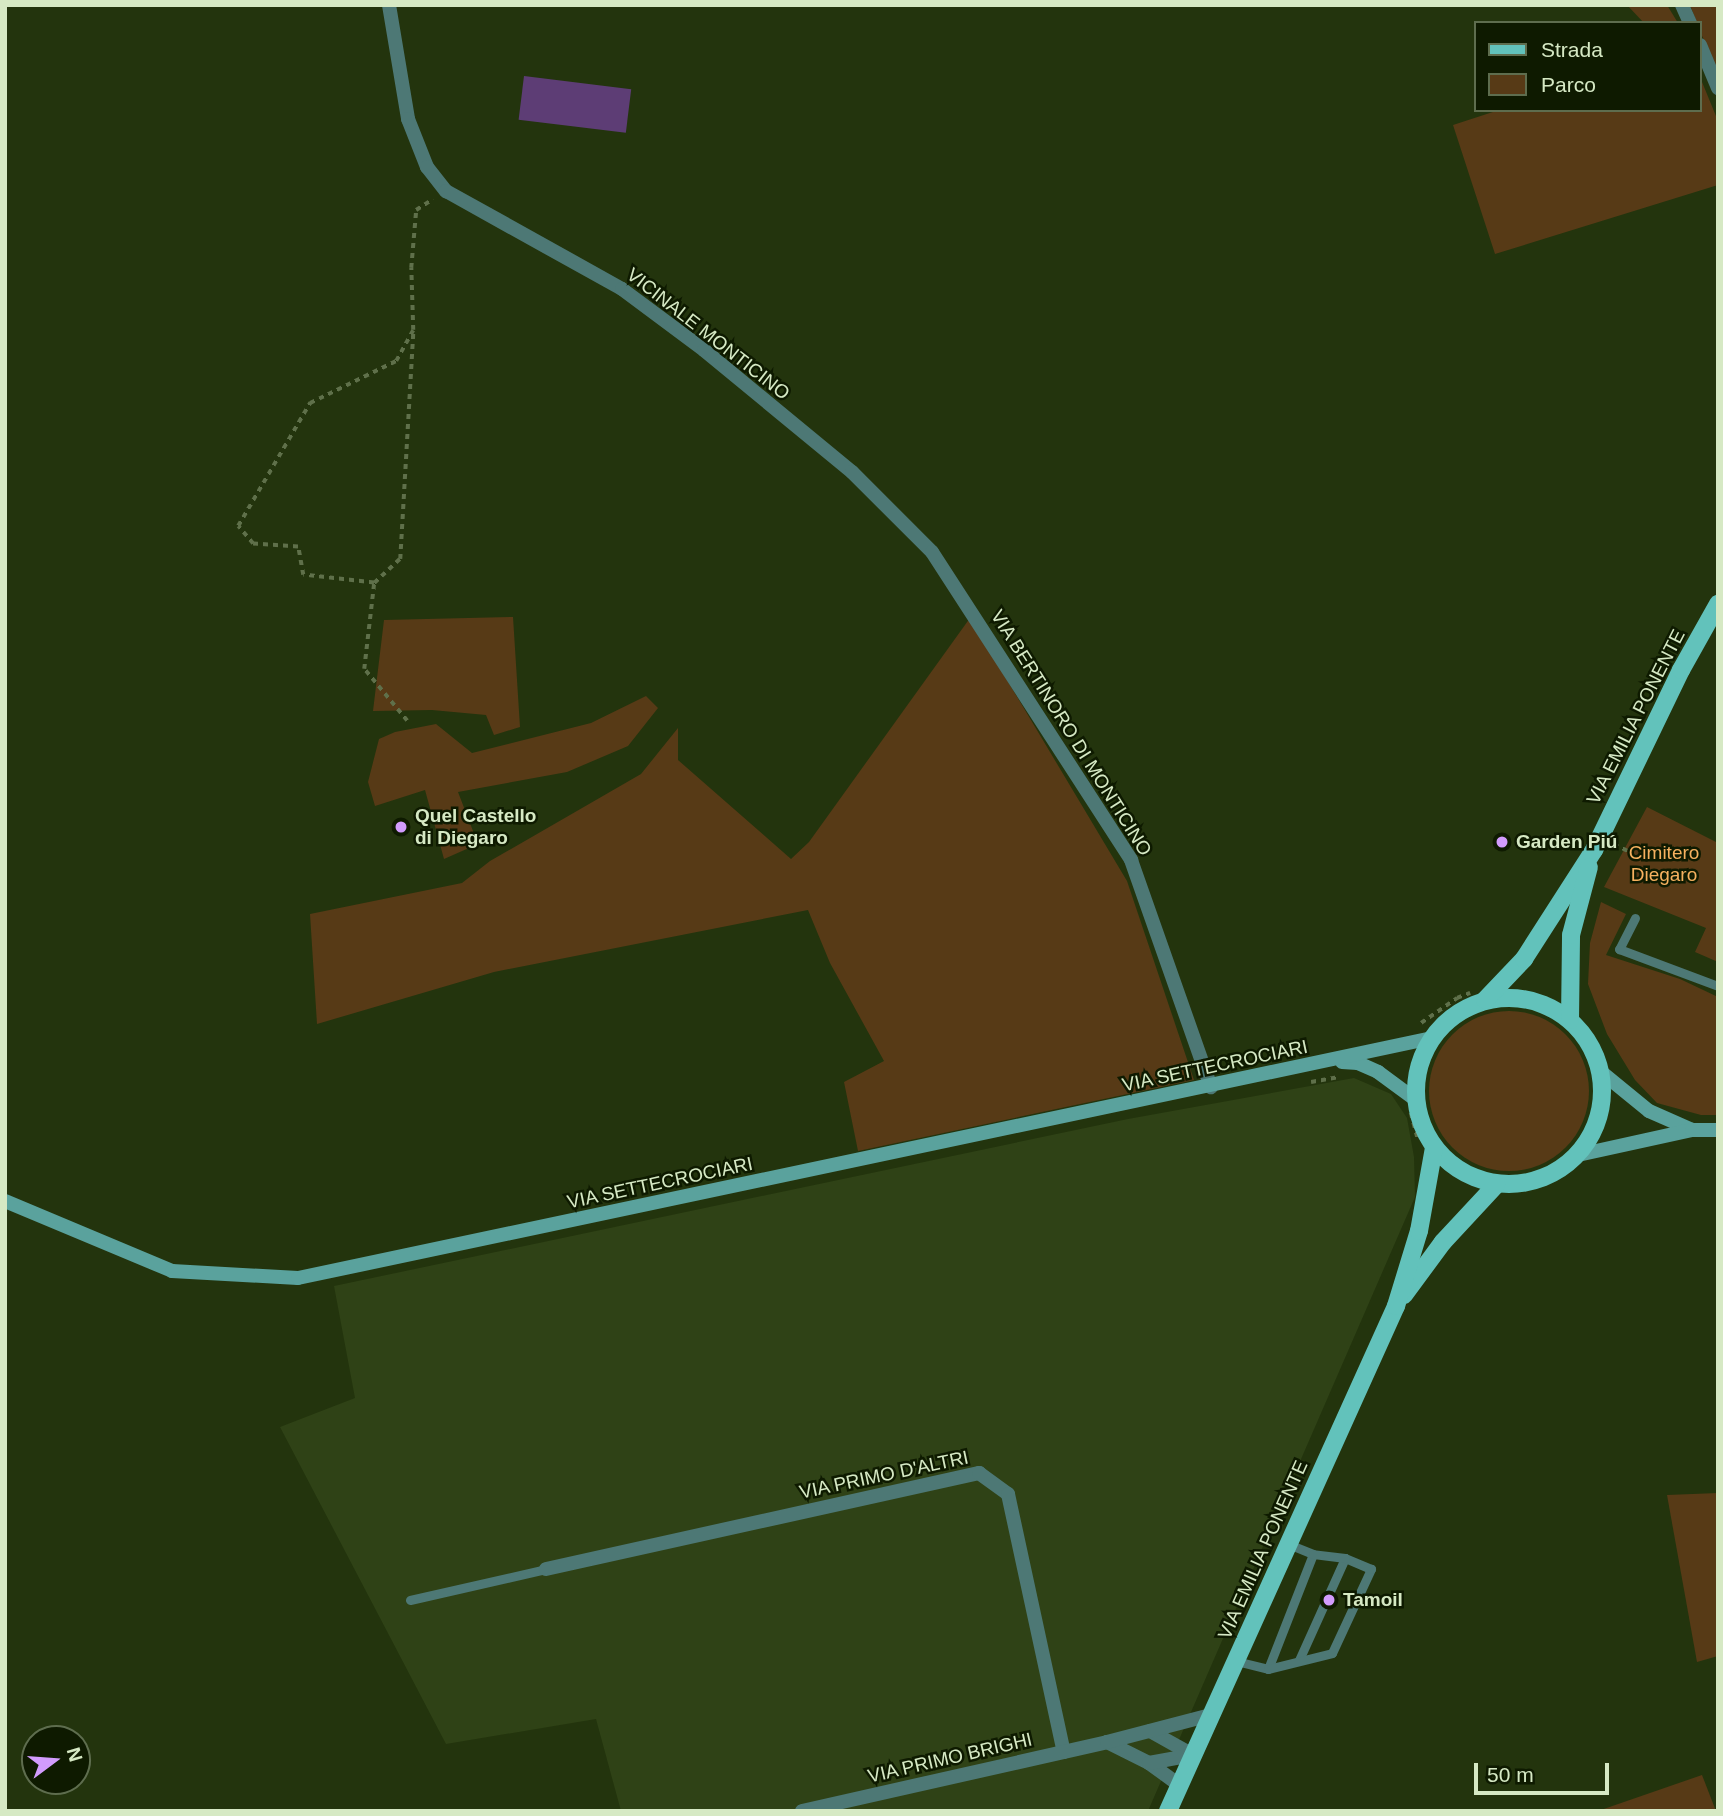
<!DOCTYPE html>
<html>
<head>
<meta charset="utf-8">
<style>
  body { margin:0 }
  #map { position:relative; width:1723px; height:1816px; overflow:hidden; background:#23340d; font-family:Arial,sans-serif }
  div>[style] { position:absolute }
  .built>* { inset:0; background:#2f4216 }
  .green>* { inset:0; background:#573a16 }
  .round { border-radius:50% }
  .water>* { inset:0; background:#5d3d75; transform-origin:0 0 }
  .path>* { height:3.5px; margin-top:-1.75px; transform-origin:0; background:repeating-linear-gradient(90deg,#5f704a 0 5px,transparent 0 10px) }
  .lane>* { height:9px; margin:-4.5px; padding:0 4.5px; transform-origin:4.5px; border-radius:4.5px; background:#4d7875 }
  .street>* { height:14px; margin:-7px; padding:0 7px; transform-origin:7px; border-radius:7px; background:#4d7875 }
  .secondary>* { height:14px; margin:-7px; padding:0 7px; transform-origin:7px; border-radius:7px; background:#5aa29d }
  .primary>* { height:18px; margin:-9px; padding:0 9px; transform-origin:9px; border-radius:9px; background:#62c2bb }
  .primary>.ring { margin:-9px; padding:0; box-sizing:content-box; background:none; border:18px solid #62c2bb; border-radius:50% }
  .dots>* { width:19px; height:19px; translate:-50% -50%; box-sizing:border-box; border:4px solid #0e1a00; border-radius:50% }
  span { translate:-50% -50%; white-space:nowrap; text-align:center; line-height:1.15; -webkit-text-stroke:5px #0e1a00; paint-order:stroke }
  .street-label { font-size:19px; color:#d6e9c4 }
  .poi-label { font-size:19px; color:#d6e9c4; font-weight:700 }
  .left { translate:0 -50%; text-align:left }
  .park-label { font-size:19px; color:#f6b15f }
  .frame { position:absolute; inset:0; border:7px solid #d6e9c4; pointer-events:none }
  .legend { position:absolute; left:1474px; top:21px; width:228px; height:91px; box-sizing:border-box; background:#0e1a00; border:2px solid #5e6d4e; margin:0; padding:9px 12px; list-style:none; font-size:21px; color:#d6e9c4 }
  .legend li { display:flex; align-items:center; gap:14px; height:35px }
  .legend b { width:35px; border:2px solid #5e6d4e }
  .north { position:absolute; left:21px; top:1725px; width:70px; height:70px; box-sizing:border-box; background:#0e1a00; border:2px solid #5e6d4e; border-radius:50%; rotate:74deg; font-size:19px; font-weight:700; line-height:28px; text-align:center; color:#d6e9c4 }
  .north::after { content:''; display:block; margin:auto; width:24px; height:32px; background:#d29cfd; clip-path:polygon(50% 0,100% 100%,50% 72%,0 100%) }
  .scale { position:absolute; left:1474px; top:1763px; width:135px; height:32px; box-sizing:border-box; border:4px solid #d6e9c4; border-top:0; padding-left:9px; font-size:21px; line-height:24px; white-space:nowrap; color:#d6e9c4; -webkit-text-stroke:5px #0e1a00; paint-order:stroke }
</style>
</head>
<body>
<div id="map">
  <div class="built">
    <div style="clip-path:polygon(1354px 1078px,1391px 1094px,1407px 1118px,1414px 1157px,1415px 1197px,1148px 1811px,621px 1811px,596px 1719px,446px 1744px,280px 1427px,355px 1398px,334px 1286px,1128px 1119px)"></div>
  </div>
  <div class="green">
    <div style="clip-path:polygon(1627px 5px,1667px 5px,1678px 23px,1644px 23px)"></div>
    <div style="clip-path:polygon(1690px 5px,1718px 5px,1718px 74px,1700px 31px,1700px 23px,1697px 23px)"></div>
    <div style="clip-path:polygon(1700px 77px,1718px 121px,1718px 185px,1495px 254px,1453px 125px,1499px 110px,1700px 110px)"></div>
    <div style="clip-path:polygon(513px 617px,520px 727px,494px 735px,486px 715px,432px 710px,373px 711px,384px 620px)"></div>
    <div style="clip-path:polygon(970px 618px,1127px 881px,1194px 1080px,858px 1151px,844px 1082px,884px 1061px,830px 963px,808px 910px,494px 972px,317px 1024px,310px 914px,462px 883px,490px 861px,641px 774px,678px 728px,678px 760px,791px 859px,809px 842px)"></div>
    <div style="clip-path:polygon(646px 696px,658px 708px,628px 746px,567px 772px,458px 792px,478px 844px,444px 859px,425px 790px,375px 806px,368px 782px,379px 739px,395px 732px,436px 724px,472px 753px,591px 723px)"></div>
    <div style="clip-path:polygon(1647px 807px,1718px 843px,1718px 962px,1695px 952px,1706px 928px,1604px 887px)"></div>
    <div style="clip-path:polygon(1601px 902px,1626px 914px,1606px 955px,1680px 979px,1718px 997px,1718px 1115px,1701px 1115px,1657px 1103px,1635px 1080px,1607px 1034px,1588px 984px,1590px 943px)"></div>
    <div class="round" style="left:1429px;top:1011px;width:160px;height:160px"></div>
    <div style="clip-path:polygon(1718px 1493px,1718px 1656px,1697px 1662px,1667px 1495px)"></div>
    <div style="clip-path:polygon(1702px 1775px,1716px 1811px,1598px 1811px)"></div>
  </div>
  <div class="water">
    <div style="left:524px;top:76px;width:108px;height:44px;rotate:7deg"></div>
  </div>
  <div class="path">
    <div style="left:374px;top:583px;width:71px;rotate:-173.6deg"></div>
    <div style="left:303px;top:575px;width:28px;rotate:-100deg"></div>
    <div style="left:298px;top:547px;width:45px;rotate:-176.2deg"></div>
    <div style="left:253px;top:544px;width:23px;rotate:-130deg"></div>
    <div style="left:238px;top:526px;width:143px;rotate:-59.7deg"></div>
    <div style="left:310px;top:403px;width:96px;rotate:-26deg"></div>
    <div style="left:396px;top:361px;width:35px;rotate:-61deg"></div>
    <div style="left:413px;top:330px;width:62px;rotate:-91.8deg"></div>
    <div style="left:411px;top:268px;width:58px;rotate:-85.1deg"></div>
    <div style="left:416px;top:210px;width:20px;rotate:-33deg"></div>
    <div style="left:407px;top:721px;width:67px;rotate:-129.6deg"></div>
    <div style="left:364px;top:669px;width:87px;rotate:-83.4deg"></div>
    <div style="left:374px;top:583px;width:35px;rotate:-43deg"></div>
    <div style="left:400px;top:559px;width:228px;rotate:-86.7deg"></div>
    <div style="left:1614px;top:844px;width:16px;rotate:27deg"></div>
    <div style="left:1421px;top:1023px;width:44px;rotate:-34.8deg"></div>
    <div style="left:1457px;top:998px;width:14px;rotate:-21deg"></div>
    <div style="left:1311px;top:1082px;width:27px;rotate:-10deg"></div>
    <div style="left:1411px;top:1113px;width:28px;rotate:75deg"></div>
  </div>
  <div class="lane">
    <div style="left:1635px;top:918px;width:35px;rotate:117deg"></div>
    <div style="left:1619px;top:949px;width:106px;rotate:20.5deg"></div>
    <div style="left:410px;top:1600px;width:139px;rotate:-12.8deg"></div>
    <div style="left:1299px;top:1660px;width:112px;rotate:-65.7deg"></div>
    <div style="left:1236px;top:1661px;width:33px;rotate:14deg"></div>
    <div style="left:1268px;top:1669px;width:123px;rotate:-68.6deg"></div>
    <div style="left:1313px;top:1554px;width:27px;rotate:-158deg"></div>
    <div style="left:1268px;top:1669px;width:66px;rotate:-14deg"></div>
    <div style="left:1332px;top:1653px;width:93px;rotate:-65.1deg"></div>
    <div style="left:1371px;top:1569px;width:28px;rotate:-157deg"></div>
    <div style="left:1345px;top:1558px;width:32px;rotate:-173deg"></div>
  </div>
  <div class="street">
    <div style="left:389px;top:5px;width:116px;rotate:80.5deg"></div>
    <div style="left:408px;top:119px;width:52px;rotate:68.4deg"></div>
    <div style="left:427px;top:167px;width:31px;rotate:52deg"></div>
    <div style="left:446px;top:191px;width:201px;rotate:29.1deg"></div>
    <div style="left:622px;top:289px;width:102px;rotate:36.6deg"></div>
    <div style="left:704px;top:350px;width:192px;rotate:39.5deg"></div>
    <div style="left:852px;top:472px;width:113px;rotate:45deg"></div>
    <div style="left:932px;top:552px;width:367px;rotate:57.1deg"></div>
    <div style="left:1131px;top:860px;width:241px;rotate:70.6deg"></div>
    <div style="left:1682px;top:5px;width:20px;rotate:66deg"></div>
    <div style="left:1700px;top:45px;width:47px;rotate:67.3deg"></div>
    <div style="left:546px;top:1569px;width:444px;rotate:-12.5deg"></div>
    <div style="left:979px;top:1473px;width:36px;rotate:36deg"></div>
    <div style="left:1008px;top:1494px;width:264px;rotate:77.8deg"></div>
    <div style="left:1150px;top:1731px;width:49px;rotate:29.2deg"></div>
    <div style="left:1107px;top:1742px;width:47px;rotate:26.6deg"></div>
    <div style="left:1149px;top:1763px;width:37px;rotate:36deg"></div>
    <div style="left:1149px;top:1763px;width:45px;rotate:-10.3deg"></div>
    <div style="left:802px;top:1811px;width:313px;rotate:-12.7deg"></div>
    <div style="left:1107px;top:1742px;width:107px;rotate:-14.6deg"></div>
  </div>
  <div class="secondary">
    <div style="left:1342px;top:1062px;width:16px;rotate:4deg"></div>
    <div style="left:1358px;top:1063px;width:22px;rotate:24deg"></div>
    <div style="left:1378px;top:1072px;width:47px;rotate:36.4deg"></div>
    <div style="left:1600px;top:1071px;width:63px;rotate:39.2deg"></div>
    <div style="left:1649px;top:1111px;width:47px;rotate:23.8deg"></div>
    <div style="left:1578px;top:1155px;width:117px;rotate:-12.4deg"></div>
    <div style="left:1692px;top:1130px;width:26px"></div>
    <div style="left:5px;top:1201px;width:181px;rotate:22.7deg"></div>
    <div style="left:172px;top:1271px;width:126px;rotate:3.2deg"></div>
    <div style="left:298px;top:1278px;width:1159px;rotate:-11.95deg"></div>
  </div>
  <div class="primary">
    <div class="ring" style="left:1416px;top:998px;width:168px;height:168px"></div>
    <div style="left:1485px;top:1000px;width:57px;rotate:-46.4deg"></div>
    <div style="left:1524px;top:959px;width:130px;rotate:-57.3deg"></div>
    <div style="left:1594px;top:850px;width:200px;rotate:-64.2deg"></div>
    <div style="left:1681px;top:670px;width:76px;rotate:-60.7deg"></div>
    <div style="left:1570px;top:1020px;width:85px;rotate:-89.3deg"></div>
    <div style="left:1571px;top:935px;width:70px;rotate:-75.2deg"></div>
    <div style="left:1404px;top:1295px;width:66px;rotate:-53.7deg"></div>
    <div style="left:1443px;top:1242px;width:78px;rotate:-47.1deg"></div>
    <div style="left:1168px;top:1811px;width:554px;rotate:-65.7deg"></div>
    <div style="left:1396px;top:1306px;width:78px;rotate:-73deg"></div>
    <div style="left:1419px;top:1231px;width:84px;rotate:-79.8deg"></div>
  </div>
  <div class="dots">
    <div style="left:401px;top:827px;background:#d29cfd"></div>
    <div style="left:1502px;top:842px;background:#d29cfd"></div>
    <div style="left:1329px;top:1600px;background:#d29cfd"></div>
  </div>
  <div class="street-label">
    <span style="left:708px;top:334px;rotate:38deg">VICINALE MONTICINO</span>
    <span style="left:1636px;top:717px;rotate:-63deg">VIA EMILIA PONENTE</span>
    <span style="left:1071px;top:733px;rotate:58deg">VIA BERTINORO DI MONTICINO</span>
    <span style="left:1215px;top:1066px;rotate:-12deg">VIA SETTECROCIARI</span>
    <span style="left:660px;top:1183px;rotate:-12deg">VIA SETTECROCIARI</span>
    <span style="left:884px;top:1475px;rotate:-12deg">VIA PRIMO D'ALTRI</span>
    <span style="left:1263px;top:1550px;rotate:-66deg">VIA EMILIA PONENTE</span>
    <span style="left:950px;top:1758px;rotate:-13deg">VIA PRIMO BRIGHI</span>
  </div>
  <div class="poi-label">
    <span class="left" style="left:415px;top:827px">Quel Castello<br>di Diegaro</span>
    <span class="left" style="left:1516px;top:842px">Garden Piú</span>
    <span class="left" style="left:1343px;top:1600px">Tamoil</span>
  </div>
  <div class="park-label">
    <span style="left:1664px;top:864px">Cimitero<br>Diegaro</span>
  </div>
  <div class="frame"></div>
  <ul class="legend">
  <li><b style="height:9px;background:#62c2bb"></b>Strada</li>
  <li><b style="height:19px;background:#573a16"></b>Parco</li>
  </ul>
  <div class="north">N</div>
  <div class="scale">50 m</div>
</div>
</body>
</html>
